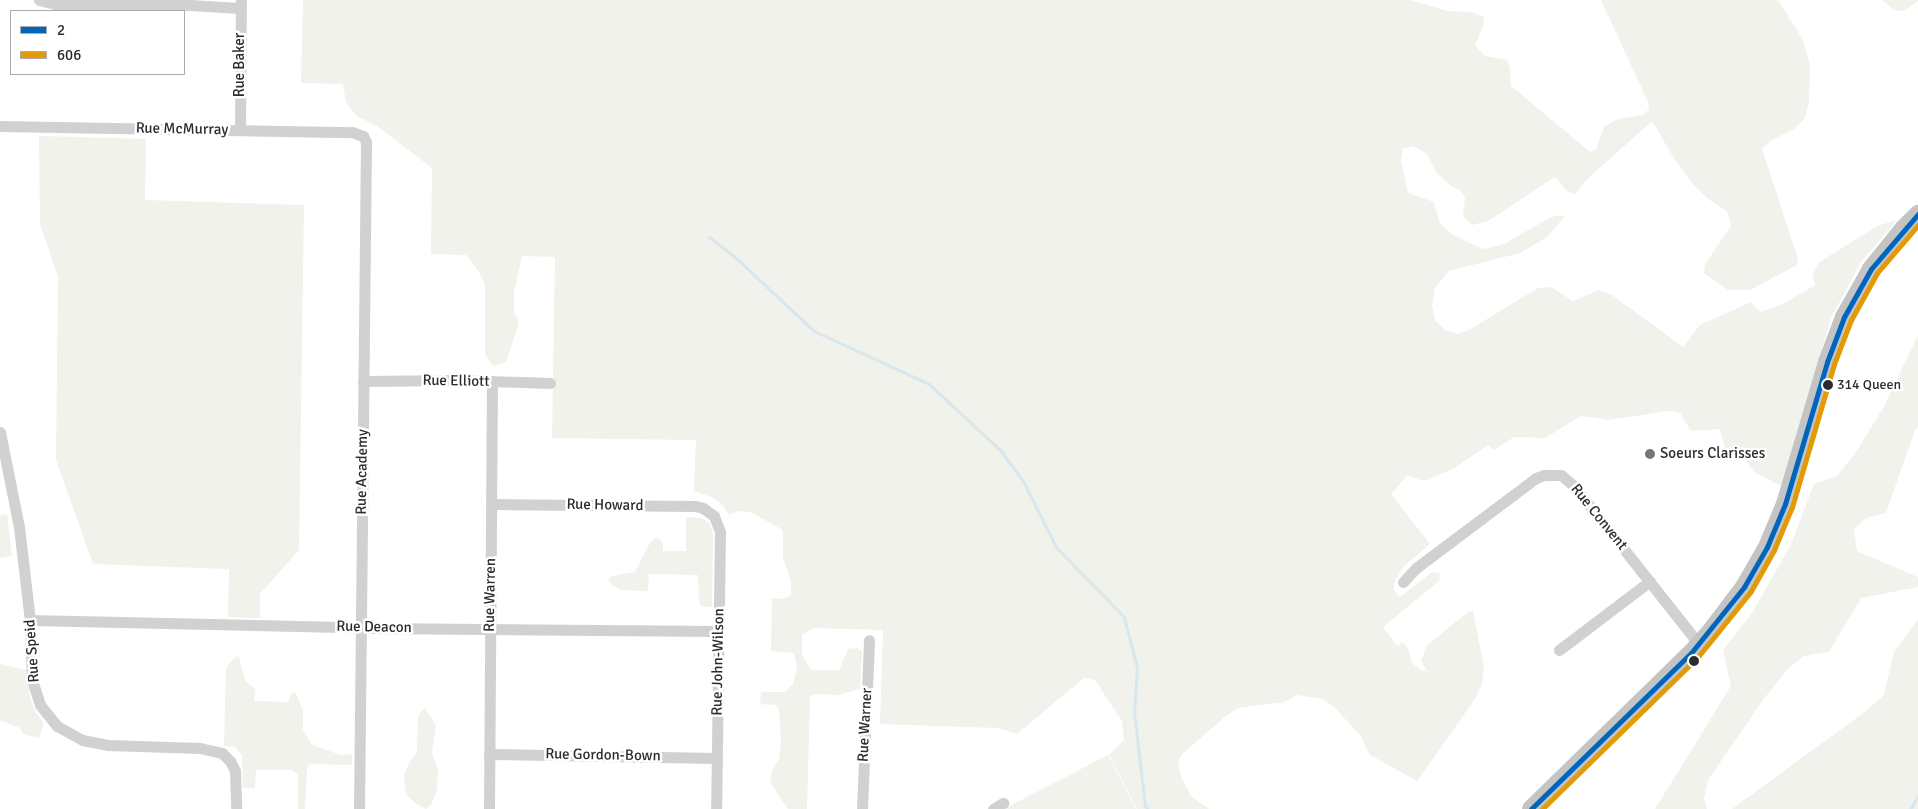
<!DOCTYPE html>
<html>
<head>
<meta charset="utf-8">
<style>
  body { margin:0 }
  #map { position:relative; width:1918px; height:809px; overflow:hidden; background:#fff; font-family:Signika,sans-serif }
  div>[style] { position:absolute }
  .green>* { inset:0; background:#f0f2eb }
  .stream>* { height:3px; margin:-1.5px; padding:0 1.5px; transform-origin:1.5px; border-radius:1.5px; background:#d8e7ee }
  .street>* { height:11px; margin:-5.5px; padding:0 5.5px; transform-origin:5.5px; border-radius:5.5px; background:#d1d1d1 }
  .primary>* { height:18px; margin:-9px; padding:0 9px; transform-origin:9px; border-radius:9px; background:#c4c4c4 }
  .bus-1>* { height:5px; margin:-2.5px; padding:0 2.5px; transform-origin:2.5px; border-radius:2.5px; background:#0065bd }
  .bus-2>* { height:5px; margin:-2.5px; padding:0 2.5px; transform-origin:2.5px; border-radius:2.5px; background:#e39a04 }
  .dots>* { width:14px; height:14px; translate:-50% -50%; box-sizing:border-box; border:2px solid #fff; border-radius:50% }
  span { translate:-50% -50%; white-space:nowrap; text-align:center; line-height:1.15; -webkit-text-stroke:5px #fff; paint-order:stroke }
  .bus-label { font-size:14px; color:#2c2c2c }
  .left { translate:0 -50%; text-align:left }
  .street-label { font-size:15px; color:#2c2c2c }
  .poi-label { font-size:15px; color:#2c2c2c }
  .legend { position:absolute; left:10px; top:10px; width:175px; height:65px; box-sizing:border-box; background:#fff; border:1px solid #ababab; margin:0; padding:6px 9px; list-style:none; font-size:15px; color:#2c2c2c }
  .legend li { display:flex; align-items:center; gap:10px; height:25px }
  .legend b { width:25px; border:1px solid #ababab }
</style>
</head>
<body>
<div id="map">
  <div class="green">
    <div style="clip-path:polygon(303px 0,1410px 0,1447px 11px,1472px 12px,1484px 17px,1483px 27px,1475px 45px,1485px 56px,1507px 60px,1510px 68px,1511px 86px,1590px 152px,1596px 149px,1604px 127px,1618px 119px,1643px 115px,1649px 109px,1648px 102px,1601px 0,1778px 0,1803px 40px,1810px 65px,1809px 101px,1805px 118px,1794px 129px,1772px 140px,1762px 149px,1798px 259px,1797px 265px,1750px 290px,1728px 290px,1704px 273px,1705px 264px,1731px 226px,1727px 211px,1708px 199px,1693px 184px,1675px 160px,1652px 121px,1584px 182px,1576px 194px,1568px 192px,1555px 177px,1488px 221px,1472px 225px,1463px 217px,1465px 197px,1461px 191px,1451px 186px,1436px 172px,1426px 153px,1413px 146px,1403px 149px,1401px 161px,1408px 193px,1434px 202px,1440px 223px,1453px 235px,1483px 249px,1504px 244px,1553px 216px,1565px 216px,1547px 237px,1520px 253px,1449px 271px,1435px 288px,1432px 306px,1435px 320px,1445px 330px,1457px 334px,1469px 330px,1538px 288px,1551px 287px,1573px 301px,1599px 290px,1612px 295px,1683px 347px,1700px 325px,1751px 302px,1760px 312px,1783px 304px,1815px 285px,1813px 276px,1818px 263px,1877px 226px,1897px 220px,1861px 262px,1831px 318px,1781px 486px,1754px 472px,1740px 453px,1725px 448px,1720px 429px,1691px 431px,1680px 413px,1669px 411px,1608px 420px,1581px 416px,1545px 438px,1514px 437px,1494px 450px,1488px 445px,1456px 467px,1428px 480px,1420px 480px,1408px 475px,1391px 494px,1430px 544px,1403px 567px,1394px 583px,1394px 590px,1400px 597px,1432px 572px,1440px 573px,1439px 581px,1383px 627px,1397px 646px,1403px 642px,1408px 649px,1412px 663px,1421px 670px,1427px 671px,1421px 661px,1427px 645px,1468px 612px,1473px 611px,1484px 668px,1482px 684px,1475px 699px,1417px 781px,1370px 755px,1360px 735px,1334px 707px,1322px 699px,1297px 695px,1284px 702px,1238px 708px,1226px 716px,1182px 754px,1178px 763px,1181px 777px,1191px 796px,1209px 809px,1137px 809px,1109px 755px,1124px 740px,1122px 721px,1095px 680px,1084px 678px,1017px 734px,998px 728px,880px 724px,883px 630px,815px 628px,802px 634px,802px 654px,806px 662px,812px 670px,839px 670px,848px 649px,858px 648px,862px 652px,860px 689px,838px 695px,817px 694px,810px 696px,807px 809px,788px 809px,770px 782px,772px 770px,779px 759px,781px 742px,779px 711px,776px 705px,760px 704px,761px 692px,785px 692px,793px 684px,797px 668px,794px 653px,771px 651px,772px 598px,782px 599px,791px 595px,791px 581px,783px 558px,783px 530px,750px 512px,738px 511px,729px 515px,722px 504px,714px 498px,694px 491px,696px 440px,552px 438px,555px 257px,522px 256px,514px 292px,514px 313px,518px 320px,518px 326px,506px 362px,493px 366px,485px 354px,485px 285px,479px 272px,466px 255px,431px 254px,432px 168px,377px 126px,357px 116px,346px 103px,343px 84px,301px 83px)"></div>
    <div style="clip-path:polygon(1882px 0,1918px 0,1918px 1px,1904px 11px,1894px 10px)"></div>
    <div style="clip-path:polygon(39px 136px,146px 139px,145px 200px,304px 205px,299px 550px,260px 594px,260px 618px,228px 617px,229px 569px,93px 564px,56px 460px,58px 277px,40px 224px)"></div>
    <div style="clip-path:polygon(1918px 335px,1918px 426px,1915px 430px,1886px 513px,1866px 518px,1854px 529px,1857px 551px,1918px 577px,1918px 587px,1861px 598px,1829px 652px,1803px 656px,1786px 671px,1763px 700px,1708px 780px,1704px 799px,1707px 809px,1655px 809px,1731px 686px,1723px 650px,1752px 613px,1791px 544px,1814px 484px,1837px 476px,1854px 455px,1885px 405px)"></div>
    <div style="clip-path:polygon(7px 514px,12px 556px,0 558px,0 515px)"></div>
    <div style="clip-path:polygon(690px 517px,701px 518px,709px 523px,713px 532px,712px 607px,701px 606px,699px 602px,698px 575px,649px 574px,648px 591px,620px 590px,611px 584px,608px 579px,612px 576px,635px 572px,650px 543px,655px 538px,659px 539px,663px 543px,663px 551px,686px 551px,686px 519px)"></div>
    <div style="clip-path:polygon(1918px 619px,1918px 809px,1732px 809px,1862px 714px,1884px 695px,1894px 652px)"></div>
    <div style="clip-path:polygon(236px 657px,239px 657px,245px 680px,255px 689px,254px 701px,288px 702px,292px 693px,295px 692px,303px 710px,303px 730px,312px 745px,341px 755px,352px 754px,352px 765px,310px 764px,307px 768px,305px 809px,298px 809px,298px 774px,292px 770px,256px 770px,255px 788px,243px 788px,242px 755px,235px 747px,224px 746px,226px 667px)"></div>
    <div style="clip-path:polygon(0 664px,26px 670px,30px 698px,35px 711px,44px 724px,39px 738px,23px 734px,20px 728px,0 720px)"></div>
    <div style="clip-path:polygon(425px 708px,436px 726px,432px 753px,438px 770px,437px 790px,431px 805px,426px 809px,416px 804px,406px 794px,404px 775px,410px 761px,417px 752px,418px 715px)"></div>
    <div style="clip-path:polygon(1108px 755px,1136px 809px,1004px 809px)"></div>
  </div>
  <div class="stream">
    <div style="left:709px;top:237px;width:34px;rotate:38deg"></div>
    <div style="left:736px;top:258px;width:107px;rotate:43.1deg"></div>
    <div style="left:814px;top:331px;width:127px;rotate:24.7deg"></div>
    <div style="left:929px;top:384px;width:98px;rotate:42.9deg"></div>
    <div style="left:1001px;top:451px;width:37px;rotate:54deg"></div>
    <div style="left:1023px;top:481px;width:74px;rotate:63.4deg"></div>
    <div style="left:1056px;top:547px;width:98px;rotate:45.8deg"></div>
    <div style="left:1124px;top:617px;width:53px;rotate:75.7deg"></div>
    <div style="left:1137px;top:668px;width:44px;rotate:93.9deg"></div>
    <div style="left:1134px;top:712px;width:95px;rotate:83.3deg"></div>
    <div style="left:1145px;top:806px;width:4px;rotate:45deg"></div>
    <div style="left:1910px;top:809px;width:15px;rotate:-58deg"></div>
  </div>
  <div class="street">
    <div style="left:39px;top:0;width:16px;rotate:14deg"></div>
    <div style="left:55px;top:4px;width:135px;rotate:0.4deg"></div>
    <div style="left:190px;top:5px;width:50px;rotate:3.4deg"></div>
    <div style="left:0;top:126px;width:352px;rotate:1deg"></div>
    <div style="left:352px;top:132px;width:12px;rotate:20deg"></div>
    <div style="left:363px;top:136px;width:7px;rotate:63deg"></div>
    <div style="left:366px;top:142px;width:667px;rotate:90.6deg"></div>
    <div style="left:240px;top:130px;width:130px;rotate:-89.6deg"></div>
    <div style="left:363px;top:381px;width:94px;rotate:-0.6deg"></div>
    <div style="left:457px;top:380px;width:93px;rotate:1.8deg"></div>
    <div style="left:0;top:432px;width:97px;rotate:78.7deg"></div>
    <div style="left:19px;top:527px;width:94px;rotate:83.3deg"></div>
    <div style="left:30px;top:620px;width:60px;rotate:88.1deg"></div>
    <div style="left:32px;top:680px;width:26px;rotate:72deg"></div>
    <div style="left:40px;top:705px;width:27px;rotate:51deg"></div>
    <div style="left:57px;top:726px;width:29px;rotate:29deg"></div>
    <div style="left:82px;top:740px;width:26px;rotate:11deg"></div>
    <div style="left:108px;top:745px;width:92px;rotate:1.9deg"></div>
    <div style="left:200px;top:748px;width:23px;rotate:13deg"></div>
    <div style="left:222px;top:753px;width:11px;rotate:45deg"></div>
    <div style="left:230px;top:761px;width:11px;rotate:63deg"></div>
    <div style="left:235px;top:771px;width:38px;rotate:88deg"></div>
    <div style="left:493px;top:504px;width:202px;rotate:0.6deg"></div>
    <div style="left:695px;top:506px;width:8px;rotate:14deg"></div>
    <div style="left:703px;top:508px;width:14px;rotate:36deg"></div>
    <div style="left:714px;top:516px;width:17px;rotate:69deg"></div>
    <div style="left:720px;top:532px;width:277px;rotate:90.8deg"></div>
    <div style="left:1403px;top:582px;width:19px;rotate:-47deg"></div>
    <div style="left:1416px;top:568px;width:150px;rotate:-36.9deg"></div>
    <div style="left:1536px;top:478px;width:9px;rotate:-21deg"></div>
    <div style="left:1544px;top:475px;width:17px"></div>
    <div style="left:1561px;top:475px;width:17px;rotate:40deg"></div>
    <div style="left:1574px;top:486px;width:201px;rotate:51.7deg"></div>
    <div style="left:30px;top:620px;width:343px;rotate:1.3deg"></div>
    <div style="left:373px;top:628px;width:345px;rotate:0.5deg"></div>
    <div style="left:1559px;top:650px;width:114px;rotate:-37.2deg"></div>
    <div style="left:489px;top:754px;width:227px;rotate:1deg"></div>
    <div style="left:489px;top:809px;width:428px;rotate:-89.6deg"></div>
    <div style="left:862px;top:809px;width:169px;rotate:-87.6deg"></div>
    <div style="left:993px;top:809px;width:12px;rotate:-31deg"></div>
  </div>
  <div class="primary">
    <div style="left:1531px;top:809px;width:223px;rotate:-44.3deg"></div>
    <div style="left:1691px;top:653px;width:28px;rotate:-48deg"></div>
    <div style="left:1710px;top:632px;width:56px;rotate:-52.9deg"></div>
    <div style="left:1744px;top:587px;width:46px;rotate:-60.1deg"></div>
    <div style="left:1767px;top:547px;width:47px;rotate:-67.3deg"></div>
    <div style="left:1785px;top:504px;width:148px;rotate:-73.5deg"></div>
    <div style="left:1827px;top:362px;width:48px;rotate:-69.3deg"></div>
    <div style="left:1844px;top:317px;width:55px;rotate:-60.6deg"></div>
    <div style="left:1871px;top:269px;width:53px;rotate:-51.2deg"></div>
    <div style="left:1904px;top:228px;width:20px;rotate:-45deg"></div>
  </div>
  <div class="bus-1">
    <div style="left:1531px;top:809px;width:223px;rotate:-44.3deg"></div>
    <div style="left:1691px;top:653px;width:85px;rotate:-51.2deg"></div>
    <div style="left:1744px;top:587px;width:46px;rotate:-60.1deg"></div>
    <div style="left:1767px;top:547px;width:47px;rotate:-67.3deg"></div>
    <div style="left:1785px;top:504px;width:148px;rotate:-73.5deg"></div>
    <div style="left:1827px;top:362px;width:48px;rotate:-69.3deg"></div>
    <div style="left:1844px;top:317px;width:55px;rotate:-60.6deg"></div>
    <div style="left:1871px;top:269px;width:72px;rotate:-49.5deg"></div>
  </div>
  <div class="bus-2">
    <div style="left:1542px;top:809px;width:216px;rotate:-44.3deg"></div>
    <div style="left:1697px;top:658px;width:86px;rotate:-51.1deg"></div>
    <div style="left:1751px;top:591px;width:47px;rotate:-60.7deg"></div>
    <div style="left:1774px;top:550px;width:47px;rotate:-67.3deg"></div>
    <div style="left:1792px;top:507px;width:149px;rotate:-73.6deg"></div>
    <div style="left:1834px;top:364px;width:47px;rotate:-68.9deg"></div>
    <div style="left:1851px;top:320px;width:54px;rotate:-61deg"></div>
    <div style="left:1877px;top:273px;width:63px;rotate:-49.5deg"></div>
  </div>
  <div class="dots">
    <div style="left:1828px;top:385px;background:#2c2c2c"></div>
    <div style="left:1650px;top:454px;background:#767676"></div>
    <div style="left:1694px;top:661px;background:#2c2c2c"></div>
  </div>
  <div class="bus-label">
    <span class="left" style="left:1837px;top:385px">314 Queen</span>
  </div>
  <div class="street-label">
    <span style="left:240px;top:65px;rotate:-90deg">Rue Baker</span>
    <span style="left:182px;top:129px;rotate:1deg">Rue McMurray</span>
    <span style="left:456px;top:381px;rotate:1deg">Rue Elliott</span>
    <span style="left:362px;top:472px;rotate:-89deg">Rue Academy</span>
    <span style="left:605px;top:505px;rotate:1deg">Rue Howard</span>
    <span style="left:1599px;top:517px;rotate:51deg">Rue Convent</span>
    <span style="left:490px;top:595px;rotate:-89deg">Rue Warren</span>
    <span style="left:374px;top:627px;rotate:1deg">Rue Deacon</span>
    <span style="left:32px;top:651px;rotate:-94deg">Rue Speid</span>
    <span style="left:718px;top:662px;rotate:-89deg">Rue John-Wilson</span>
    <span style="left:865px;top:725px;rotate:-87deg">Rue Warner</span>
    <span style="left:603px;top:755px;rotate:1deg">Rue Gordon-Bown</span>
  </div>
  <div class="poi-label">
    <span class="left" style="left:1660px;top:454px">Soeurs Clarisses</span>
  </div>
  <ul class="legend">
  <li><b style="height:6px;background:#0065bd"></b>2</li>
  <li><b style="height:6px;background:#e39a04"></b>606</li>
  </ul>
</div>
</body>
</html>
